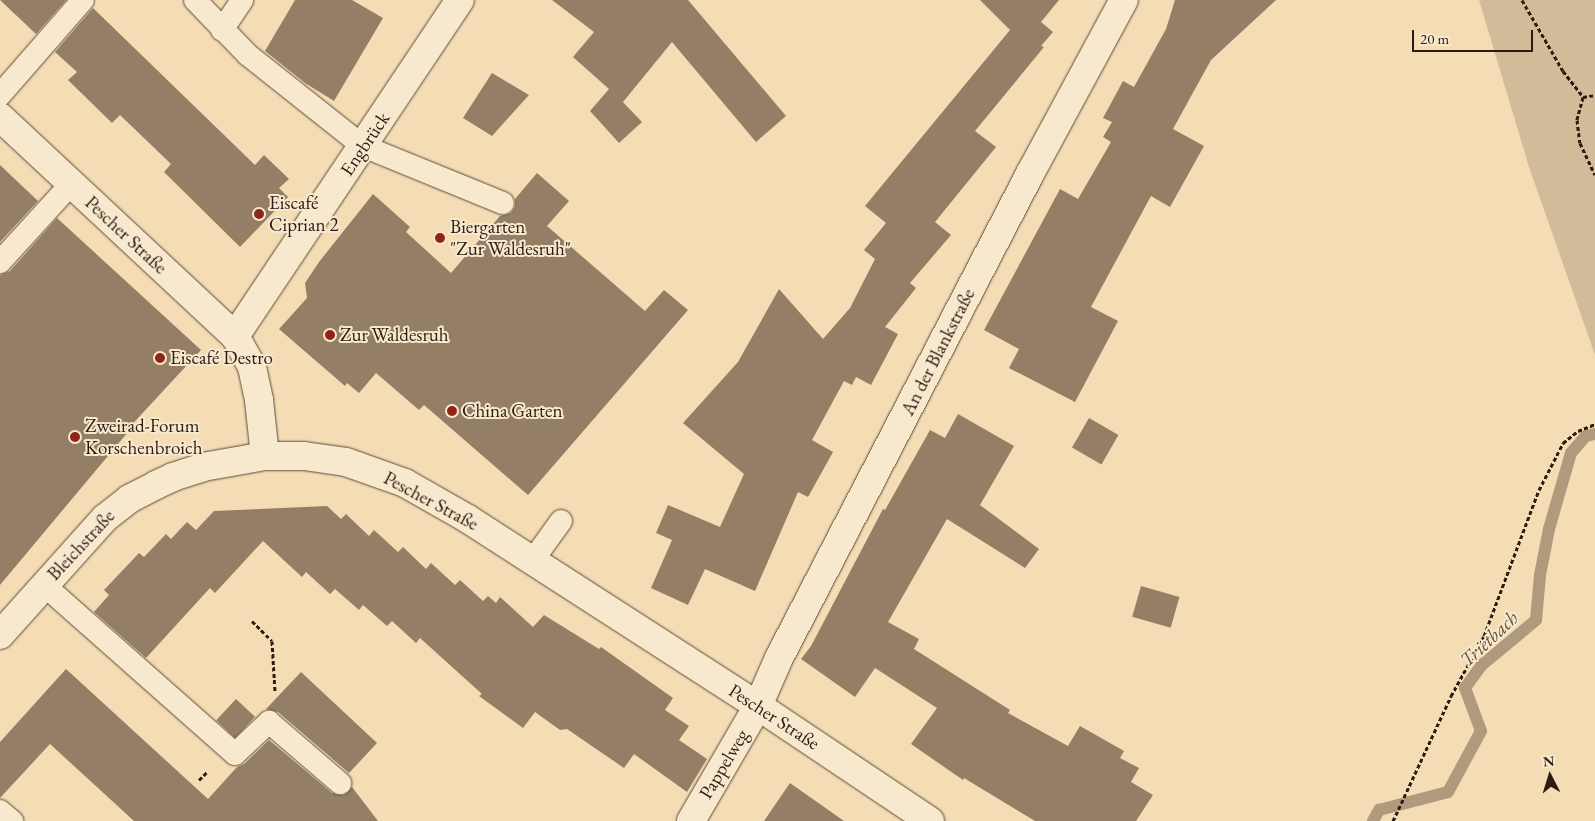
<!DOCTYPE html>
<html>
<head>
<meta charset="utf-8">
<style>
  body { margin:0 }
  #map { position:relative; width:1595px; height:821px; overflow:hidden; background:#f4dcb4; font-family:"EB Garamond",serif }
  div>[style] { position:absolute }
  .green>* { inset:0; background:#d2bb98 }
  .stream>* { height:12px; margin:-6px; padding:0 6px; transform-origin:6px; border-radius:6px; background:#b09a7d }
  .building>* { inset:0; background:#947f66; transform-origin:0 0 }
  .path>* { height:3px; margin-top:-1.5px; transform-origin:0; background:repeating-linear-gradient(90deg,#2b1b11 0 4px,transparent 0 6.5px) }
  .roads { filter:drop-shadow(0 0 1px #5d4b3a) drop-shadow(0 0 1px #5d4b3a) }
  .service>* { height:22px; margin:-11px; padding:0 11px; transform-origin:11px; border-radius:11px; background:#f8e8ce }
  .minor>* { height:28px; margin:-14px; padding:0 14px; transform-origin:14px; border-radius:14px; background:#f8e8ce }
  .secondary>* { height:28px; margin:-14px; padding:0 14px; transform-origin:14px; border-radius:14px; background:#f8e8ce }
  .dots>* { width:14px; height:14px; translate:-50% -50%; box-sizing:border-box; border:2px solid #f8e8ce; border-radius:50% }
  span { translate:-50% -50%; white-space:nowrap; text-align:center; line-height:1.15; -webkit-text-stroke:4px #f8e8ce; paint-order:stroke }
  .street-label { font-size:19px; color:#2b1b11 }
  .poi-label { font-size:19px; color:#2b1b11 }
  .left { translate:0 -50%; text-align:left }
  .water-label { font-size:20px; color:#604e3c; font-style:italic }
  .north { position:absolute; left:1525px; top:751px; width:50px; height:50px; -webkit-text-stroke:4px #f8e8ce; paint-order:stroke; rotate:355deg; font-size:14px; font-weight:700; line-height:20px; text-align:center; color:#2b1b11 }
  .north::after { content:''; display:block; margin:auto; width:18px; height:22px; background:#2b1b11; clip-path:polygon(50% 0,100% 100%,50% 72%,0 100%) }
  .scale { position:absolute; left:1412px; top:30px; width:121px; height:22px; box-sizing:border-box; border:2px solid #2b1b11; border-top:0; padding-left:6px; font-size:15px; line-height:18px; white-space:nowrap; color:#2b1b11; -webkit-text-stroke:4px #f8e8ce; paint-order:stroke }
</style>
</head>
<body>
<div id="map">
  <div class="green">
    <div style="clip-path:polygon(1479px 0,1595px 0,1595px 355px,1529px 167px)"></div>
  </div>
  <div class="stream">
    <div style="left:1373px;top:821px;width:13px;rotate:-61deg"></div>
    <div style="left:1379px;top:810px;width:71px;rotate:-14.6deg"></div>
    <div style="left:1448px;top:792px;width:69px;rotate:-61.6deg"></div>
    <div style="left:1481px;top:731px;width:46px;rotate:-110.4deg"></div>
    <div style="left:1465px;top:688px;width:29px;rotate:-54deg"></div>
    <div style="left:1482px;top:665px;width:70px;rotate:-39.8deg"></div>
    <div style="left:1536px;top:620px;width:45px;rotate:-84.9deg"></div>
    <div style="left:1540px;top:575px;width:47px;rotate:-78.9deg"></div>
    <div style="left:1549px;top:529px;width:79px;rotate:-73.9deg"></div>
    <div style="left:1571px;top:453px;width:23px;rotate:-49deg"></div>
    <div style="left:1586px;top:436px;width:9px;rotate:-13deg"></div>
  </div>
  <div class="building">
    <div style="clip-path:polygon(0 0,66px 0,36px 34px)"></div>
    <div style="clip-path:polygon(295px 0,352px 0,383px 18px,334px 101px,305px 83px,265px 51px)"></div>
    <div style="clip-path:polygon(552px 0,688px 0,786px 116px,756px 142px,672px 42px,623px 102px,620px 99px,642px 122px,619px 143px,590px 111px,609px 89px,573px 57px,594px 32px)"></div>
    <div style="clip-path:polygon(980px 0,1059px 0,1041px 22px,1053px 32px,1041px 46px,1044px 47px,975px 131px,996px 147px,935px 222px,951px 235px,910px 283px,916px 288px,885px 327px,898px 334px,871px 385px,856px 377px,852px 385px,844px 381px,812px 440px,833px 452px,808px 497px,798px 492px,755px 591px,705px 569px,688px 605px,651px 588px,672px 540px,656px 533px,668px 505px,720px 527px,744px 474px,683px 423px,738px 362px,779px 289px,823px 339px,850px 308px,875px 259px,864px 250px,886px 223px,865px 206px,1010px 30px)"></div>
    <div style="clip-path:polygon(1175px 0,1276px 0,1211px 60px,1173px 129px,1204px 146px,1170px 207px,1151px 196px,1091px 307px,1118px 321px,1075px 402px,1009px 368px,1019px 349px,984px 330px,1060px 189px,1078px 199px,1111px 142px,1103px 137px,1112px 122px,1103px 118px,1123px 81px,1134px 87px,1166px 29px)"></div>
    <div style="clip-path:polygon(93px 8px,255px 165px,264px 155px,289px 179px,279px 188px,288px 197px,240px 247px,164px 172px,171px 164px,120px 115px,112px 123px,68px 80px,77px 72px,55px 52px)"></div>
    <div style="clip-path:polygon(492px 73px,529px 95px,492px 136px,463px 118px)"></div>
    <div style="clip-path:polygon(0 165px,38px 201px,0 242px)"></div>
    <div style="clip-path:polygon(537px 173px,569px 201px,547px 226px,645px 311px,664px 290px,688px 310px,528px 495px,424px 405px,419px 410px,376px 373px,359px 393px,347px 383px,345px 386px,279px 329px,307px 298px,305px 283px,319px 262px,373px 194px,410px 227px,406px 232px,451px 273px,500px 216px,511px 213px,515px 207px,515px 199px)"></div>
    <div style="clip-path:polygon(57px 218px,201px 350px,126px 431px,128px 432px,0 585px,0 275px,10px 271px)"></div>
    <div style="clip-path:polygon(958px 414px,1014px 446px,980px 505px,1039px 549px,1025px 568px,947px 519px,888px 622px,919px 639px,914px 649px,1010px 710px,1008px 713px,1068px 746px,1080px 726px,1124px 751px,1120px 758px,1139px 768px,1131px 782px,1153px 795px,1136px 821px,1035px 821px,964px 778px,963px 780px,911px 744px,937px 708px,875px 668px,855px 697px,801px 659px,811px 646px,883px 509px,885px 510px,930px 430px,945px 438px)"></div>
    <div style="left:1089px;top:418px;width:34px;height:34px;rotate:30deg"></div>
    <div style="clip-path:polygon(327px 506px,341px 519px,346px 514px,369px 536px,374px 530px,398px 552px,403px 547px,426px 569px,431px 563px,455px 585px,460px 580px,483px 601px,488px 596px,496px 603px,500px 597px,533px 627px,544px 615px,599px 649px,601px 647px,673px 698px,665px 710px,689px 726px,679px 740px,707px 759px,687px 792px,634px 754px,624px 768px,567px 729px,560px 730px,535px 712px,523px 728px,479px 696px,482px 694px,420px 638px,416px 643px,392px 621px,387px 626px,363px 605px,359px 610px,335px 589px,330px 594px,306px 572px,302px 577px,263px 541px,215px 593px,210px 588px,146px 658px,94px 612px,109px 595px,104px 590px,139px 553px,144px 557px,166px 534px,171px 539px,187px 522px,196px 530px,214px 511px)"></div>
    <div style="left:1141px;top:586px;width:40px;height:32px;rotate:16deg"></div>
    <div style="clip-path:polygon(66px 669px,208px 799px,237px 767px,244px 764px,269px 740px,332px 793px,344px 795px,352px 787px,378px 821px,134px 821px,50px 744px,0 798px,0 742px)"></div>
    <div style="clip-path:polygon(301px 672px,377px 743px,349px 773px,278px 712px,266px 709px)"></div>
    <div style="left:236px;top:699px;width:26px;height:29px;rotate:43deg"></div>
    <div style="clip-path:polygon(790px 783px,844px 821px,764px 821px)"></div>
  </div>
  <div class="path">
    <div style="left:1522px;top:0;width:82px;rotate:60deg"></div>
    <div style="left:1563px;top:71px;width:33px;rotate:52deg"></div>
    <div style="left:1583px;top:97px;width:24px;rotate:105deg"></div>
    <div style="left:1577px;top:120px;width:23px;rotate:83deg"></div>
    <div style="left:1580px;top:143px;width:35px;rotate:65deg"></div>
    <div style="left:1583px;top:97px;width:12px;rotate:-9deg"></div>
    <div style="left:252px;top:621px;width:28px;rotate:45deg"></div>
    <div style="left:272px;top:641px;width:51px;rotate:86.6deg"></div>
    <div style="left:199px;top:780px;width:11px;rotate:-45deg"></div>
    <div style="left:1393px;top:821px;width:138px;rotate:-65.1deg"></div>
    <div style="left:1451px;top:696px;width:68px;rotate:-61.2deg"></div>
    <div style="left:1484px;top:636px;width:156px;rotate:-69.4deg"></div>
    <div style="left:1539px;top:490px;width:53px;rotate:-62.9deg"></div>
    <div style="left:1563px;top:443px;width:19px;rotate:-39deg"></div>
    <div style="left:1578px;top:431px;width:18px;rotate:-22deg"></div>
  </div>
  <div class="roads">
    <div class="service">
      <div style="left:195px;top:0;width:76px;rotate:46.1deg"></div>
      <div style="left:248px;top:55px;width:147px;rotate:38.4deg"></div>
      <div style="left:363px;top:146px;width:151px;rotate:22.2deg"></div>
      <div style="left:222px;top:30px;width:36px;rotate:-56deg"></div>
      <div style="left:0;top:95px;width:126px;rotate:-48.9deg"></div>
      <div style="left:0;top:262px;width:105px;rotate:-47.7deg"></div>
      <div style="left:533px;top:560px;width:48px;rotate:-54.3deg"></div>
      <div style="left:44px;top:585px;width:255px;rotate:41.5deg"></div>
      <div style="left:235px;top:754px;width:47px;rotate:-43.3deg"></div>
      <div style="left:269px;top:722px;width:94px;rotate:40.7deg"></div>
      <div style="left:0;top:811px;width:16px;rotate:40deg"></div>
    </div>
    <div class="minor">
      <div style="left:0;top:117px;width:321px;rotate:43deg"></div>
      <div style="left:235px;top:336px;width:35px;rotate:61deg"></div>
      <div style="left:252px;top:367px;width:34px;rotate:78deg"></div>
      <div style="left:259px;top:400px;width:56px;rotate:83.9deg"></div>
      <div style="left:235px;top:336px;width:404px;rotate:-56.2deg"></div>
      <div style="left:691px;top:821px;width:133px;rotate:-59.8deg"></div>
      <div style="left:758px;top:706px;width:52px;rotate:-66.4deg"></div>
      <div style="left:779px;top:658px;width:550px;rotate:-62.6deg"></div>
      <div style="left:1032px;top:170px;width:193px;rotate:-61.6deg"></div>
    </div>
    <div class="secondary">
      <div style="left:0;top:635px;width:157px;rotate:-48.1deg"></div>
      <div style="left:105px;top:518px;width:31px;rotate:-38deg"></div>
      <div style="left:129px;top:499px;width:30px;rotate:-27deg"></div>
      <div style="left:156px;top:485px;width:19px;rotate:-25deg"></div>
      <div style="left:173px;top:477px;width:32px;rotate:-18deg"></div>
      <div style="left:203px;top:467px;width:63px;rotate:-10.1deg"></div>
      <div style="left:265px;top:456px;width:39px"></div>
      <div style="left:304px;top:456px;width:42px;rotate:8.1deg"></div>
      <div style="left:346px;top:462px;width:63px;rotate:19.6deg"></div>
      <div style="left:405px;top:483px;width:73px;rotate:29.7deg"></div>
      <div style="left:468px;top:519px;width:345px;rotate:32.8deg"></div>
      <div style="left:758px;top:706px;width:207px;rotate:33.8deg"></div>
    </div>
  </div>
  <div class="dots">
    <div style="left:259px;top:214px;background:#8f2418"></div>
    <div style="left:440px;top:238px;background:#8f2418"></div>
    <div style="left:330px;top:335px;background:#8f2418"></div>
    <div style="left:160px;top:358px;background:#8f2418"></div>
    <div style="left:452px;top:411px;background:#8f2418"></div>
    <div style="left:75px;top:437px;background:#8f2418"></div>
  </div>
  <div class="street-label">
    <span style="left:365px;top:144px;rotate:-56deg">Engbrück</span>
    <span style="left:126px;top:235px;rotate:43deg">Pescher Straße</span>
    <span style="left:938px;top:352px;rotate:-63deg">An der Blankstraße</span>
    <span style="left:431px;top:501px;rotate:28deg">Pescher Straße</span>
    <span style="left:81px;top:545px;rotate:-47deg">Bleichstraße</span>
    <span style="left:774px;top:717px;rotate:33deg">Pescher Straße</span>
    <span style="left:724px;top:764px;rotate:-59deg">Pappelweg</span>
  </div>
  <div class="poi-label">
    <span class="left" style="left:269px;top:214px">Eiscafé<br>Ciprian 2</span>
    <span class="left" style="left:450px;top:238px">Biergarten<br>"Zur Waldesruh"</span>
    <span class="left" style="left:340px;top:335px">Zur Waldesruh</span>
    <span class="left" style="left:170px;top:358px">Eiscafé Destro</span>
    <span class="left" style="left:462px;top:411px">China Garten</span>
    <span class="left" style="left:85px;top:437px">Zweirad-Forum<br>Korschenbroich</span>
  </div>
  <div class="water-label">
    <span style="left:1489px;top:639px;rotate:-43deg">Trietbach</span>
  </div>
  <div class="north">N</div>
  <div class="scale">20 m</div>
</div>
</body>
</html>
